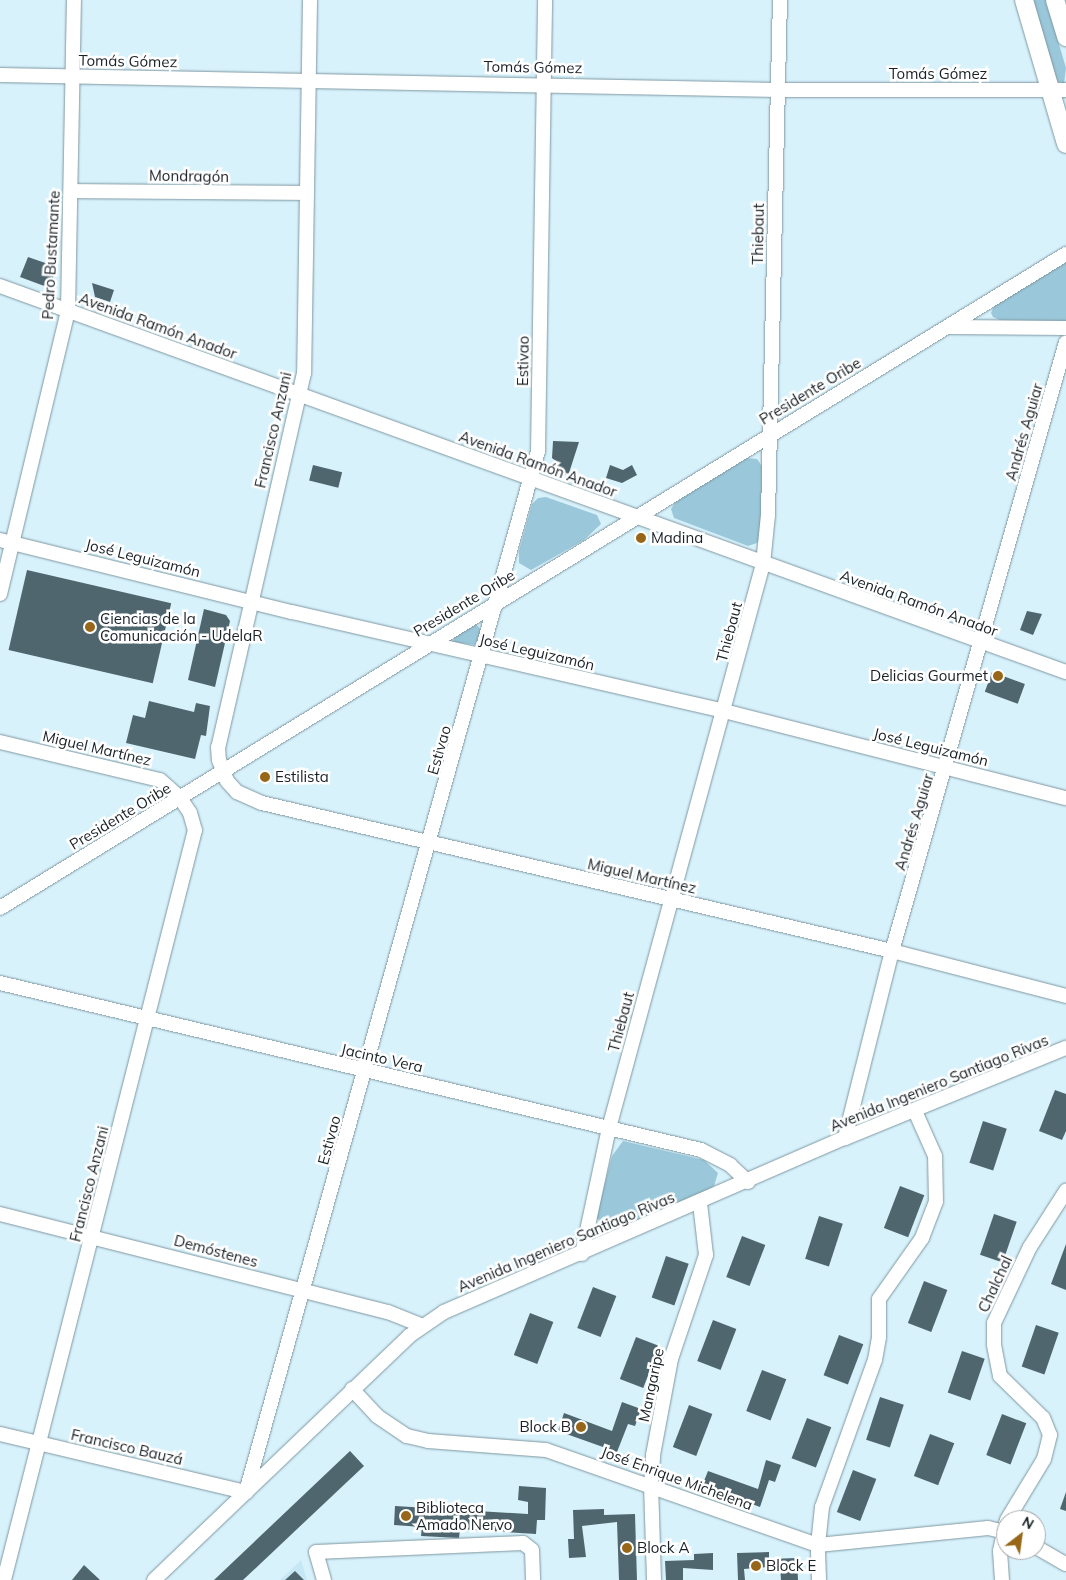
<!DOCTYPE html>
<html>
<head>
<meta charset="utf-8">
<style>
  body { margin:0 }
  #map { position:relative; width:1066px; height:1580px; overflow:hidden; background:#d8f2fc; font-family:Mulish,sans-serif }
  div>[style] { position:absolute }
  .built>* { inset:0; background:#c6e8f6 }
  .green>* { inset:0; background:#9ac8da }
  .building>* { inset:0; background:#4f666f; transform-origin:0 0 }
  .roads { filter:drop-shadow(0 0 1px #7e97a0) drop-shadow(0 0 1px #7e97a0) }
  .minor>* { height:14px; margin:-7px; padding:0 7px; transform-origin:7px; border-radius:7px; background:#fff }
  .major>* { height:18px; margin:-9px; padding:0 9px; transform-origin:9px; border-radius:9px; background:#fff }
  .dots>* { width:14px; height:14px; translate:-50% -50%; box-sizing:border-box; border:2px solid #fff; border-radius:50% }
  span { translate:-50% -50%; white-space:nowrap; text-align:center; line-height:1.15; -webkit-text-stroke:5px #fff; paint-order:stroke }
  .street-label { font-size:15px; color:#182125 }
  .poi-label { font-size:15px; color:#182125 }
  .left { translate:0 -50%; text-align:left }
  .right { translate:-100% -50%; text-align:right }
  .north { position:absolute; left:996px; top:1510px; width:50px; height:50px; box-sizing:border-box; background:#fff; border:1px solid #a3a6a8; border-radius:50%; rotate:30deg; font-size:14px; font-weight:700; line-height:20px; text-align:center; color:#182125 }
  .north::after { content:''; display:block; margin:auto; width:18px; height:22px; background:#976618; clip-path:polygon(50% 0,100% 100%,50% 72%,0 100%) }
</style>
</head>
<body>
<div id="map">
  <div class="built">
    <div style="clip-path:polygon(301px 1560px,307px 1580px,280px 1580px)"></div>
  </div>
  <div class="green">
    <div style="clip-path:polygon(1032px 0,1046px 0,1066px 68px,1064px 84px,1057px 81px)"></div>
    <div style="clip-path:polygon(1066px 262px,1066px 321px,1002px 321px,993px 317px,991px 313px,995px 304px)"></div>
    <div style="clip-path:polygon(747px 458px,757px 459px,762px 466px,761px 536px,757px 543px,748px 546px,674px 518px,671px 509px,676px 501px)"></div>
    <div style="clip-path:polygon(546px 497px,597px 515px,601px 524px,584px 540px,531px 570px,519px 563px,519px 551px,532px 504px,538px 498px)"></div>
    <div style="clip-path:polygon(476px 624px,481px 630px,476px 645px,453px 642px,455px 636px)"></div>
    <div style="clip-path:polygon(623px 1141px,704px 1160px,718px 1173px,714px 1186px,705px 1193px,613px 1232px,607px 1231px,596px 1217px,612px 1156px)"></div>
  </div>
  <div class="building">
    <div style="clip-path:polygon(28px 257px,54px 266px,53px 278px,51px 277px,47px 287px,20px 277px)"></div>
    <div style="clip-path:polygon(92px 283px,114px 290px,110px 302px,95px 297px)"></div>
    <div style="clip-path:polygon(553px 441px,579px 442px,568px 476px,554px 471px,557px 462px,552px 458px)"></div>
    <div style="left:313px;top:465px;width:30px;height:16px;rotate:14deg"></div>
    <div style="clip-path:polygon(610px 465px,623px 470px,632px 465px,637px 475px,622px 483px,606px 478px)"></div>
    <div style="left:27px;top:570px;width:148px;height:82px;rotate:13deg"></div>
    <div style="clip-path:polygon(204px 609px,226px 615px,230px 621px,215px 687px,188px 680px)"></div>
    <div style="clip-path:polygon(1027px 611px,1042px 614px,1033px 635px,1020px 630px)"></div>
    <div style="left:992px;top:672px;width:35px;height:21px;rotate:20deg"></div>
    <div style="clip-path:polygon(149px 701px,194px 712px,196px 703px,210px 706px,206px 736px,201px 735px,195px 759px,126px 743px,133px 715px,145px 718px)"></div>
    <div style="clip-path:polygon(1055px 1090px,1066px 1094px,1066px 1131px,1062px 1140px,1039px 1131px)"></div>
    <div style="left:983px;top:1121px;width:25px;height:44px;rotate:18deg"></div>
    <div style="left:900px;top:1186px;width:26px;height:45px;rotate:21deg"></div>
    <div style="left:994px;top:1214px;width:24px;height:43px;rotate:19deg"></div>
    <div style="left:819px;top:1216px;width:25px;height:45px;rotate:18deg"></div>
    <div style="left:742px;top:1236px;width:25px;height:44px;rotate:21deg"></div>
    <div style="clip-path:polygon(1066px 1244px,1066px 1290px,1051px 1284px)"></div>
    <div style="left:666px;top:1256px;width:24px;height:44px;rotate:19deg"></div>
    <div style="left:924px;top:1281px;width:25px;height:45px;rotate:21deg"></div>
    <div style="left:593px;top:1287px;width:25px;height:44px;rotate:21deg"></div>
    <div style="left:530px;top:1313px;width:25px;height:45px;rotate:21deg"></div>
    <div style="left:713px;top:1320px;width:25px;height:44px;rotate:21deg"></div>
    <div style="left:1036px;top:1325px;width:24px;height:44px;rotate:19deg"></div>
    <div style="left:839px;top:1335px;width:26px;height:43px;rotate:21deg"></div>
    <div style="left:636px;top:1337px;width:25px;height:45px;rotate:21deg"></div>
    <div style="left:962px;top:1351px;width:24px;height:44px;rotate:19deg"></div>
    <div style="left:762px;top:1370px;width:26px;height:44px;rotate:21deg"></div>
    <div style="left:880px;top:1397px;width:25px;height:45px;rotate:18deg"></div>
    <div style="clip-path:polygon(622px 1402px,641px 1409px,635px 1426px,628px 1424px,617px 1452px,558px 1431px,564px 1413px,612px 1431px)"></div>
    <div style="left:689px;top:1405px;width:25px;height:45px;rotate:21deg"></div>
    <div style="left:1002px;top:1414px;width:26px;height:44px;rotate:21deg"></div>
    <div style="left:807px;top:1418px;width:26px;height:43px;rotate:21deg"></div>
    <div style="left:930px;top:1434px;width:26px;height:45px;rotate:21deg"></div>
    <div style="clip-path:polygon(350px 1451px,364px 1466px,243px 1580px,214px 1580px)"></div>
    <div style="clip-path:polygon(766px 1460px,781px 1465px,775px 1482px,769px 1480px,760px 1507px,725px 1494px,726px 1491px,721px 1489px,720px 1493px,702px 1486px,708px 1471px,758px 1489px)"></div>
    <div style="left:853px;top:1470px;width:25px;height:45px;rotate:21deg"></div>
    <div style="clip-path:polygon(519px 1486px,546px 1488px,545px 1520px,537px 1520px,536px 1534px,460px 1529px,459px 1538px,421px 1536px,422px 1527px,394px 1525px,395px 1506px,528px 1514px,528px 1502px,518px 1500px)"></div>
    <div style="clip-path:polygon(1066px 1492px,1066px 1511px,1060px 1509px)"></div>
    <div style="clip-path:polygon(604px 1509px,604px 1515px,635px 1514px,637px 1580px,619px 1580px,617px 1522px,582px 1526px,586px 1557px,569px 1558px,568px 1539px,574px 1539px,573px 1510px)"></div>
    <div style="clip-path:polygon(769px 1552px,769px 1559px,797px 1558px,798px 1580px,781px 1580px,780px 1566px,744px 1569px,745px 1580px,738px 1580px,737px 1553px)"></div>
    <div style="clip-path:polygon(713px 1553px,713px 1570px,683px 1568px,683px 1580px,666px 1580px,665px 1561px,694px 1560px,694px 1554px)"></div>
    <div style="clip-path:polygon(84px 1565px,100px 1580px,72px 1580px)"></div>
    <div style="clip-path:polygon(295px 1571px,304px 1580px,285px 1580px)"></div>
  </div>
  <div class="roads">
    <div class="minor">
      <div style="left:310px;top:0;width:373px;rotate:90.9deg"></div>
      <div style="left:304px;top:373px;width:384px;rotate:102.9deg"></div>
      <div style="left:218px;top:747px;width:13px;rotate:86deg"></div>
      <div style="left:219px;top:760px;width:22px;rotate:69deg"></div>
      <div style="left:227px;top:781px;width:15px;rotate:48deg"></div>
      <div style="left:237px;top:792px;width:27px;rotate:24deg"></div>
      <div style="left:262px;top:803px;width:647px;rotate:13.22deg"></div>
      <div style="left:892px;top:951px;width:180px;rotate:14.5deg"></div>
      <div style="left:0;top:75px;width:778px;rotate:1.1deg"></div>
      <div style="left:778px;top:90px;width:288px"></div>
      <div style="left:71px;top:191px;width:236px;rotate:0.5deg"></div>
      <div style="left:0;top:286px;width:1134px;rotate:19.91deg"></div>
      <div style="left:948px;top:327px;width:118px;rotate:0.5deg"></div>
      <div style="left:0;top:540px;width:301px;rotate:13.9deg"></div>
      <div style="left:292px;top:612px;width:443px;rotate:12.9deg"></div>
      <div style="left:724px;top:711px;width:353px;rotate:14.3deg"></div>
      <div style="left:0;top:594px;width:292px;rotate:-76.5deg"></div>
      <div style="left:68px;top:310px;width:310px;rotate:-88.9deg"></div>
      <div style="left:0;top:742px;width:164px;rotate:13.4deg"></div>
      <div style="left:160px;top:780px;width:27px;rotate:42deg"></div>
      <div style="left:180px;top:798px;width:18px;rotate:56deg"></div>
      <div style="left:190px;top:813px;width:18px;rotate:74deg"></div>
      <div style="left:195px;top:830px;width:774px;rotate:104.29deg"></div>
      <div style="left:0;top:908px;width:1251px;rotate:-31.53deg"></div>
      <div style="left:0;top:983px;width:721px;rotate:13.4deg"></div>
      <div style="left:701px;top:1150px;width:33px;rotate:27deg"></div>
      <div style="left:730px;top:1165px;width:25px;rotate:43deg"></div>
      <div style="left:845px;top:1138px;width:193px;rotate:-75.9deg"></div>
      <div style="left:892px;top:951px;width:633px;rotate:-74.05deg"></div>
      <div style="left:0;top:1214px;width:400px;rotate:14.2deg"></div>
      <div style="left:388px;top:1312px;width:37px;rotate:22deg"></div>
      <div style="left:582px;top:1254px;width:129px;rotate:-77.9deg"></div>
      <div style="left:609px;top:1128px;width:585px;rotate:-74.73deg"></div>
      <div style="left:763px;top:564px;width:49px;rotate:-84.2deg"></div>
      <div style="left:768px;top:515px;width:515px;rotate:-88.67deg"></div>
      <div style="left:352px;top:1389px;width:37px;rotate:47deg"></div>
      <div style="left:377px;top:1416px;width:36px;rotate:34deg"></div>
      <div style="left:407px;top:1436px;width:22px;rotate:13deg"></div>
      <div style="left:428px;top:1441px;width:118px;rotate:4.4deg"></div>
      <div style="left:546px;top:1450px;width:288px;rotate:19.3deg"></div>
      <div style="left:818px;top:1545px;width:171px;rotate:-5.7deg"></div>
      <div style="left:988px;top:1528px;width:18px;rotate:13deg"></div>
      <div style="left:0;top:1434px;width:253px;rotate:13.3deg"></div>
      <div style="left:246px;top:1492px;width:1081px;rotate:-74.33deg"></div>
      <div style="left:538px;top:451px;width:451px;rotate:-89.1deg"></div>
      <div style="left:1007px;top:1520px;width:71px;rotate:-58.8deg"></div>
      <div style="left:1044px;top:1459px;width:25px;rotate:-76deg"></div>
      <div style="left:1050px;top:1435px;width:18px;rotate:-112deg"></div>
      <div style="left:1043px;top:1418px;width:60px;rotate:-135.7deg"></div>
      <div style="left:1000px;top:1376px;width:33px;rotate:-101deg"></div>
      <div style="left:994px;top:1344px;width:21px;rotate:-90deg"></div>
      <div style="left:994px;top:1323px;width:84px;rotate:-64.7deg"></div>
      <div style="left:1030px;top:1247px;width:67px;rotate:-57.3deg"></div>
      <div style="left:1036px;top:1547px;width:34px;rotate:30deg"></div>
      <div style="left:154px;top:1580px;width:353px;rotate:-43.7deg"></div>
      <div style="left:409px;top:1336px;width:42px;rotate:-34.4deg"></div>
      <div style="left:444px;top:1312px;width:437px;rotate:-23.5deg"></div>
      <div style="left:845px;top:1138px;width:239px;rotate:-22.2deg"></div>
      <div style="left:324px;top:1580px;width:29px;rotate:-106deg"></div>
      <div style="left:316px;top:1552px;width:207px;rotate:-2.5deg"></div>
      <div style="left:523px;top:1543px;width:11px;rotate:38deg"></div>
      <div style="left:532px;top:1550px;width:30px;rotate:88deg"></div>
      <div style="left:654px;top:1580px;width:94px;rotate:-91.8deg"></div>
      <div style="left:651px;top:1486px;width:31px;rotate:-86deg"></div>
      <div style="left:653px;top:1455px;width:98px;rotate:-79.4deg"></div>
      <div style="left:671px;top:1359px;width:110px;rotate:-71.4deg"></div>
      <div style="left:706px;top:1255px;width:52px;rotate:-96.6deg"></div>
      <div style="left:819px;top:1580px;width:35px;rotate:-92deg"></div>
      <div style="left:818px;top:1545px;width:38px;rotate:-84deg"></div>
      <div style="left:822px;top:1507px;width:156px;rotate:-70.2deg"></div>
      <div style="left:875px;top:1360px;width:23px;rotate:-80deg"></div>
      <div style="left:879px;top:1337px;width:38px;rotate:-90deg"></div>
      <div style="left:879px;top:1299px;width:75px;rotate:-54.8deg"></div>
      <div style="left:922px;top:1238px;width:39px;rotate:-69deg"></div>
      <div style="left:936px;top:1202px;width:46px;rotate:-91.2deg"></div>
      <div style="left:935px;top:1156px;width:49px;rotate:-114deg"></div>
      <div style="left:1002px;top:1580px;width:29px;rotate:-94deg"></div>
      <div style="left:1000px;top:1551px;width:29px;rotate:-78deg"></div>
    </div>
    <div class="major">
      <div style="left:1024px;top:0;width:150px;rotate:73.7deg"></div>
      <div style="left:1055px;top:0;width:39px;rotate:73deg"></div>
    </div>
  </div>
  <div class="dots">
    <div style="left:641px;top:538px;background:#976618"></div>
    <div style="left:90px;top:627px;background:#976618"></div>
    <div style="left:998px;top:676px;background:#976618"></div>
    <div style="left:265px;top:777px;background:#976618"></div>
    <div style="left:581px;top:1427px;background:#976618"></div>
    <div style="left:406px;top:1516px;background:#976618"></div>
    <div style="left:627px;top:1548px;background:#976618"></div>
    <div style="left:756px;top:1566px;background:#976618"></div>
  </div>
  <div class="street-label">
    <span style="left:128px;top:61px;rotate:1deg">Tomás Gómez</span>
    <span style="left:533px;top:67px;rotate:1deg">Tomás Gómez</span>
    <span style="left:938px;top:74px">Tomás Gómez</span>
    <span style="left:189px;top:176px;rotate:1deg">Mondragón</span>
    <span style="left:758px;top:234px;rotate:-89deg">Thiebaut</span>
    <span style="left:51px;top:255px;rotate:-87deg">Pedro Bustamante</span>
    <span style="left:158px;top:326px;rotate:20deg">Avenida Ramón Anador</span>
    <span style="left:523px;top:361px;rotate:-89deg">Estivao</span>
    <span style="left:810px;top:391px;rotate:-31deg">Presidente Oribe</span>
    <span style="left:273px;top:430px;rotate:-77deg">Francisco Anzani</span>
    <span style="left:1024px;top:432px;rotate:-74deg">Andrés Aguiar</span>
    <span style="left:538px;top:464px;rotate:20deg">Avenida Ramón Anador</span>
    <span style="left:143px;top:558px;rotate:14deg">José Leguizamón</span>
    <span style="left:464px;top:603px;rotate:-31deg">Presidente Oribe</span>
    <span style="left:919px;top:603px;rotate:20deg">Avenida Ramón Anador</span>
    <span style="left:729px;top:632px;rotate:-75deg">Thiebaut</span>
    <span style="left:537px;top:652px;rotate:13deg">José Leguizamón</span>
    <span style="left:931px;top:747px;rotate:14deg">José Leguizamón</span>
    <span style="left:97px;top:748px;rotate:13deg">Miguel Martínez</span>
    <span style="left:439px;top:750px;rotate:-74deg">Estivao</span>
    <span style="left:120px;top:816px;rotate:-31deg">Presidente Oribe</span>
    <span style="left:914px;top:822px;rotate:-73deg">Andrés Aguiar</span>
    <span style="left:642px;top:876px;rotate:13deg">Miguel Martínez</span>
    <span style="left:621px;top:1022px;rotate:-75deg">Thiebaut</span>
    <span style="left:382px;top:1058px;rotate:13deg">Jacinto Vera</span>
    <span style="left:939px;top:1083px;rotate:-22deg">Avenida Ingeniero Santiago Rivas</span>
    <span style="left:329px;top:1140px;rotate:-75deg">Estivao</span>
    <span style="left:89px;top:1184px;rotate:-76deg">Francisco Anzani</span>
    <span style="left:566px;top:1242px;rotate:-23deg">Avenida Ingeniero Santiago Rivas</span>
    <span style="left:216px;top:1251px;rotate:15deg">Demóstenes</span>
    <span style="left:995px;top:1284px;rotate:-65deg">Chalchal</span>
    <span style="left:651px;top:1385px;rotate:-78deg">Mangaripe</span>
    <span style="left:127px;top:1447px;rotate:13deg">Francisco Bauzá</span>
    <span style="left:677px;top:1478px;rotate:20deg">José Enrique Michelena</span>
  </div>
  <div class="poi-label">
    <span class="left" style="left:651px;top:538px">Madina</span>
    <span class="left" style="left:100px;top:627px">Ciencias de la<br>Comunicación - UdelaR</span>
    <span class="right" style="left:988px;top:676px">Delicias Gourmet</span>
    <span class="left" style="left:275px;top:777px">Estilista</span>
    <span class="right" style="left:571px;top:1427px">Block B</span>
    <span class="left" style="left:416px;top:1516px">Biblioteca<br>Amado Nervo</span>
    <span class="left" style="left:637px;top:1548px">Block A</span>
    <span class="left" style="left:766px;top:1566px">Block E</span>
  </div>
  <div class="north">N</div>
</div>
</body>
</html>
